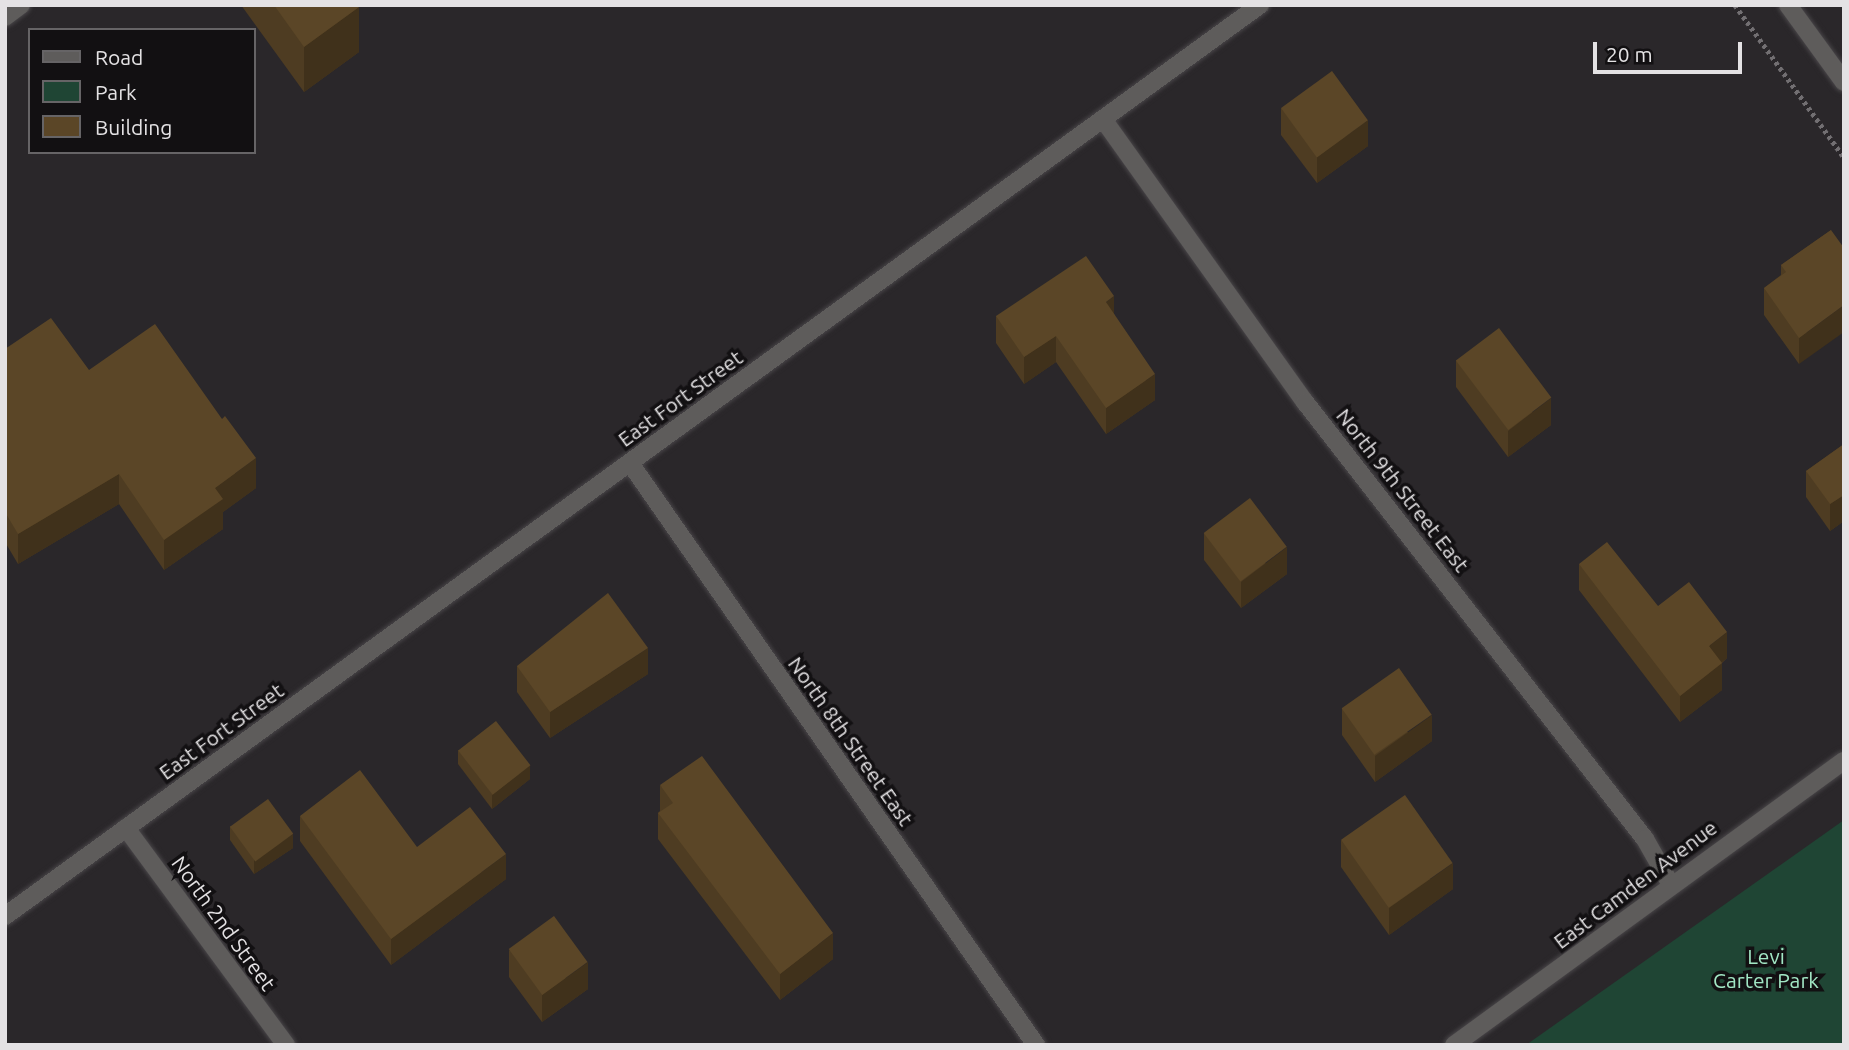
<!DOCTYPE html>
<html>
<head>
<meta charset="utf-8">
<style>
  body { margin:0 }
  #map { position:relative; width:1849px; height:1050px; overflow:hidden; background:#2a272a; font-family:Ubuntu,sans-serif }
  div>[style] { position:absolute }
  .green>* { inset:0; background:#1f4534 }
  .path>* { height:4.5px; margin-top:-2.25px; transform-origin:0; background:repeating-linear-gradient(90deg,#726f72 0 3.5px,transparent 0 7px) }
  .roads { filter:drop-shadow(0 0 2px #484548) drop-shadow(0 0 2px #484548) }
  .minor>* { height:18px; margin:-9px; padding:0 9px; transform-origin:9px; border-radius:9px; background:#5e5c5b }
  .wall>* { inset:0; background:#4e3c22 }
  .shaded-wall>* { inset:0; background:#40311b }
  .building>* { inset:0; background:#5b4627; transform-origin:0 0 }
  span { translate:-50% -50%; white-space:nowrap; text-align:center; line-height:1.15; -webkit-text-stroke:7px #121012; paint-order:stroke }
  .street-label { font-size:21px; color:#e4e2e4 }
  .park-label { font-size:21px; color:#a2e7c5 }
  .frame { position:absolute; inset:0; border:7px solid #e4e2e4; pointer-events:none }
  .legend { position:absolute; left:28px; top:28px; width:228px; height:126px; box-sizing:border-box; background:#121012; border:2px solid #666466; margin:0; padding:9px 12px; list-style:none; font-size:21px; color:#e4e2e4 }
  .legend li { display:flex; align-items:center; gap:14px; height:35px }
  .legend b { width:35px; border:2px solid #666466 }
  .scale { position:absolute; left:1593px; top:42px; width:149px; height:32px; box-sizing:border-box; border:4px solid #e4e2e4; border-top:0; padding-left:9px; font-size:21px; line-height:24px; white-space:nowrap; color:#e4e2e4; -webkit-text-stroke:5px #121012; paint-order:stroke }
</style>
</head>
<body>
<div id="map">
  <div class="green">
    <div style="clip-path:polygon(1844px 820px,1844px 1045px,1526px 1045px)"></div>
  </div>
  <div class="path">
    <div style="left:1735px;top:5px;width:187px;rotate:54.4deg"></div>
  </div>
  <div class="roads">
    <div class="minor">
      <div style="left:1788px;top:5px;width:95px;rotate:54deg"></div>
      <div style="left:5px;top:17px;width:20px;rotate:-37deg"></div>
      <div style="left:1103px;top:119px;width:348px;rotate:54.5deg"></div>
      <div style="left:1305px;top:402px;width:554px;rotate:52.12deg"></div>
      <div style="left:1645px;top:839px;width:53px;rotate:60.5deg"></div>
      <div style="left:630px;top:463px;width:710px;rotate:55.1deg"></div>
      <div style="left:126px;top:828px;width:270px;rotate:53.6deg"></div>
      <div style="left:5px;top:916px;width:1551px;rotate:-35.98deg"></div>
      <div style="left:1454px;top:1045px;width:482px;rotate:-36.1deg"></div>
    </div>
  </div>
  <div class="wall">
    <div style="clip-path:polygon(241px 5px,358px 5px,359px 52px,304px 92px)"></div>
    <div style="clip-path:polygon(1281px 108px,1368px 146px,1317px 183px,1281px 135px)"></div>
    <div style="clip-path:polygon(1831px 230px,1799px 364px,1764px 315px,1764px 288px,1781px 275px,1781px 265px)"></div>
    <div style="clip-path:polygon(1114px 314px,1155px 400px,1106px 434px,1056px 362px,1024px 384px,996px 343px,996px 316px)"></div>
    <div style="clip-path:polygon(5px 349px,89px 370px,256px 488px,223px 512px,223px 529px,164px 570px,119px 504px,18px 564px,5px 542px)"></div>
    <div style="clip-path:polygon(1456px 360px,1551px 425px,1508px 457px,1456px 387px)"></div>
    <div style="clip-path:polygon(1844px 444px,1844px 521px,1830px 531px,1806px 497px,1806px 471px)"></div>
    <div style="clip-path:polygon(1204px 533px,1287px 574px,1241px 608px,1204px 560px)"></div>
    <div style="clip-path:polygon(1579px 564px,1658px 606px,1727px 658px,1722px 663px,1722px 690px,1680px 722px,1579px 590px)"></div>
    <div style="clip-path:polygon(517px 666px,648px 674px,550px 738px,517px 692px)"></div>
    <div style="clip-path:polygon(1342px 708px,1432px 741px,1375px 782px,1342px 735px)"></div>
    <div style="clip-path:polygon(458px 750px,530px 779px,492px 809px,458px 764px)"></div>
    <div style="clip-path:polygon(660px 785px,833px 959px,780px 1000px,658px 839px,658px 813px,660px 811px)"></div>
    <div style="clip-path:polygon(300px 816px,506px 879px,391px 965px,300px 841px)"></div>
    <div style="clip-path:polygon(230px 826px,293px 848px,254px 874px,230px 840px)"></div>
    <div style="clip-path:polygon(1341px 840px,1453px 889px,1389px 935px,1341px 867px)"></div>
    <div style="clip-path:polygon(509px 950px,588px 989px,542px 1022px,509px 977px)"></div>
  </div>
  <div class="shaded-wall">
    <div style="clip-path:polygon(359px 7px,359px 52px,304px 92px,304px 47px)"></div>
    <div style="clip-path:polygon(1368px 120px,1368px 146px,1317px 183px,1317px 157px)"></div>
    <div style="clip-path:polygon(1114px 296px,1114px 323px,1106px 302px)"></div>
    <div style="clip-path:polygon(1844px 305px,1844px 332px,1799px 364px,1799px 338px)"></div>
    <div style="clip-path:polygon(1056px 336px,1056px 362px,1024px 384px,1024px 357px)"></div>
    <div style="clip-path:polygon(1155px 374px,1155px 400px,1106px 434px,1106px 408px)"></div>
    <div style="clip-path:polygon(1551px 398px,1551px 425px,1508px 457px,1508px 431px)"></div>
    <div style="clip-path:polygon(256px 458px,256px 488px,223px 512px,223px 529px,164px 570px,164px 540px,215px 488px)"></div>
    <div style="clip-path:polygon(119px 474px,119px 504px,18px 564px,18px 534px)"></div>
    <div style="clip-path:polygon(1844px 495px,1844px 521px,1830px 531px,1830px 504px)"></div>
    <div style="clip-path:polygon(1287px 547px,1287px 574px,1241px 608px,1241px 582px)"></div>
    <div style="clip-path:polygon(1727px 632px,1727px 658px,1709px 673px,1709px 646px)"></div>
    <div style="clip-path:polygon(648px 648px,648px 674px,550px 738px,550px 712px)"></div>
    <div style="clip-path:polygon(1722px 663px,1722px 690px,1680px 722px,1680px 696px)"></div>
    <div style="clip-path:polygon(1432px 715px,1432px 741px,1375px 782px,1375px 756px)"></div>
    <div style="clip-path:polygon(530px 765px,530px 779px,492px 809px,492px 795px)"></div>
    <div style="clip-path:polygon(293px 834px,293px 848px,254px 874px,254px 860px)"></div>
    <div style="clip-path:polygon(506px 854px,506px 879px,391px 965px,391px 939px)"></div>
    <div style="clip-path:polygon(1453px 863px,1453px 889px,1389px 935px,1389px 908px)"></div>
    <div style="clip-path:polygon(833px 933px,833px 959px,780px 1000px,780px 974px)"></div>
    <div style="clip-path:polygon(588px 962px,588px 989px,542px 1022px,542px 995px)"></div>
  </div>
  <div class="building">
    <div style="clip-path:polygon(274px 5px,357px 5px,359px 7px,304px 47px)"></div>
    <div style="left:1332px;top:71px;width:61px;height:63px;rotate:54deg"></div>
    <div style="clip-path:polygon(1831px 230px,1844px 248px,1844px 305px,1799px 338px,1764px 288px,1786px 272px,1781px 265px)"></div>
    <div style="clip-path:polygon(1086px 256px,1114px 296px,1106px 302px,1155px 374px,1106px 408px,1056px 336px,1024px 357px,996px 316px)"></div>
    <div style="clip-path:polygon(51px 318px,89px 370px,155px 324px,222px 419px,225px 416px,256px 458px,215px 488px,223px 499px,164px 540px,119px 474px,18px 534px,5px 512px,5px 349px)"></div>
    <div style="left:1499px;top:328px;width:87px;height:54px;rotate:53deg"></div>
    <div style="clip-path:polygon(1844px 444px,1844px 495px,1830px 504px,1806px 471px)"></div>
    <div style="left:1250px;top:498px;width:61px;height:58px;rotate:53deg"></div>
    <div style="clip-path:polygon(1607px 542px,1658px 606px,1689px 582px,1727px 632px,1709px 646px,1722px 663px,1680px 696px,1579px 564px)"></div>
    <div style="clip-path:polygon(608px 593px,648px 648px,550px 712px,517px 666px)"></div>
    <div style="left:1399px;top:668px;width:57px;height:70px;rotate:55deg"></div>
    <div style="left:496px;top:721px;width:56px;height:48px;rotate:52deg"></div>
    <div style="clip-path:polygon(702px 756px,833px 933px,780px 974px,658px 813px,673px 803px,660px 785px)"></div>
    <div style="clip-path:polygon(360px 770px,417px 847px,470px 807px,506px 854px,391px 939px,300px 816px)"></div>
    <div style="left:1405px;top:795px;width:83px;height:78px;rotate:55deg"></div>
    <div style="left:268px;top:799px;width:43px;height:47px;rotate:54deg"></div>
    <div style="left:554px;top:916px;width:57px;height:56px;rotate:54deg"></div>
  </div>
  <div class="street-label">
    <span style="left:680px;top:398px;rotate:-36deg">East Fort Street</span>
    <span style="left:1403px;top:490px;rotate:52deg">North 9th Street East</span>
    <span style="left:221px;top:731px;rotate:-36deg">East Fort Street</span>
    <span style="left:851px;top:741px;rotate:55deg">North 8th Street East</span>
    <span style="left:1635px;top:884px;rotate:-37deg">East Camden Avenue</span>
    <span style="left:224px;top:923px;rotate:54deg">North 2nd Street</span>
  </div>
  <div class="park-label">
    <span style="left:1766px;top:968px">Levi<br>Carter Park</span>
  </div>
  <div class="frame"></div>
  <ul class="legend">
  <li><b style="height:9px;background:#5e5c5b"></b>Road</li>
  <li><b style="height:19px;background:#1f4534"></b>Park</li>
  <li><b style="height:19px;background:#5b4627"></b>Building</li>
  </ul>
  <div class="scale">20 m</div>
</div>
</body>
</html>
